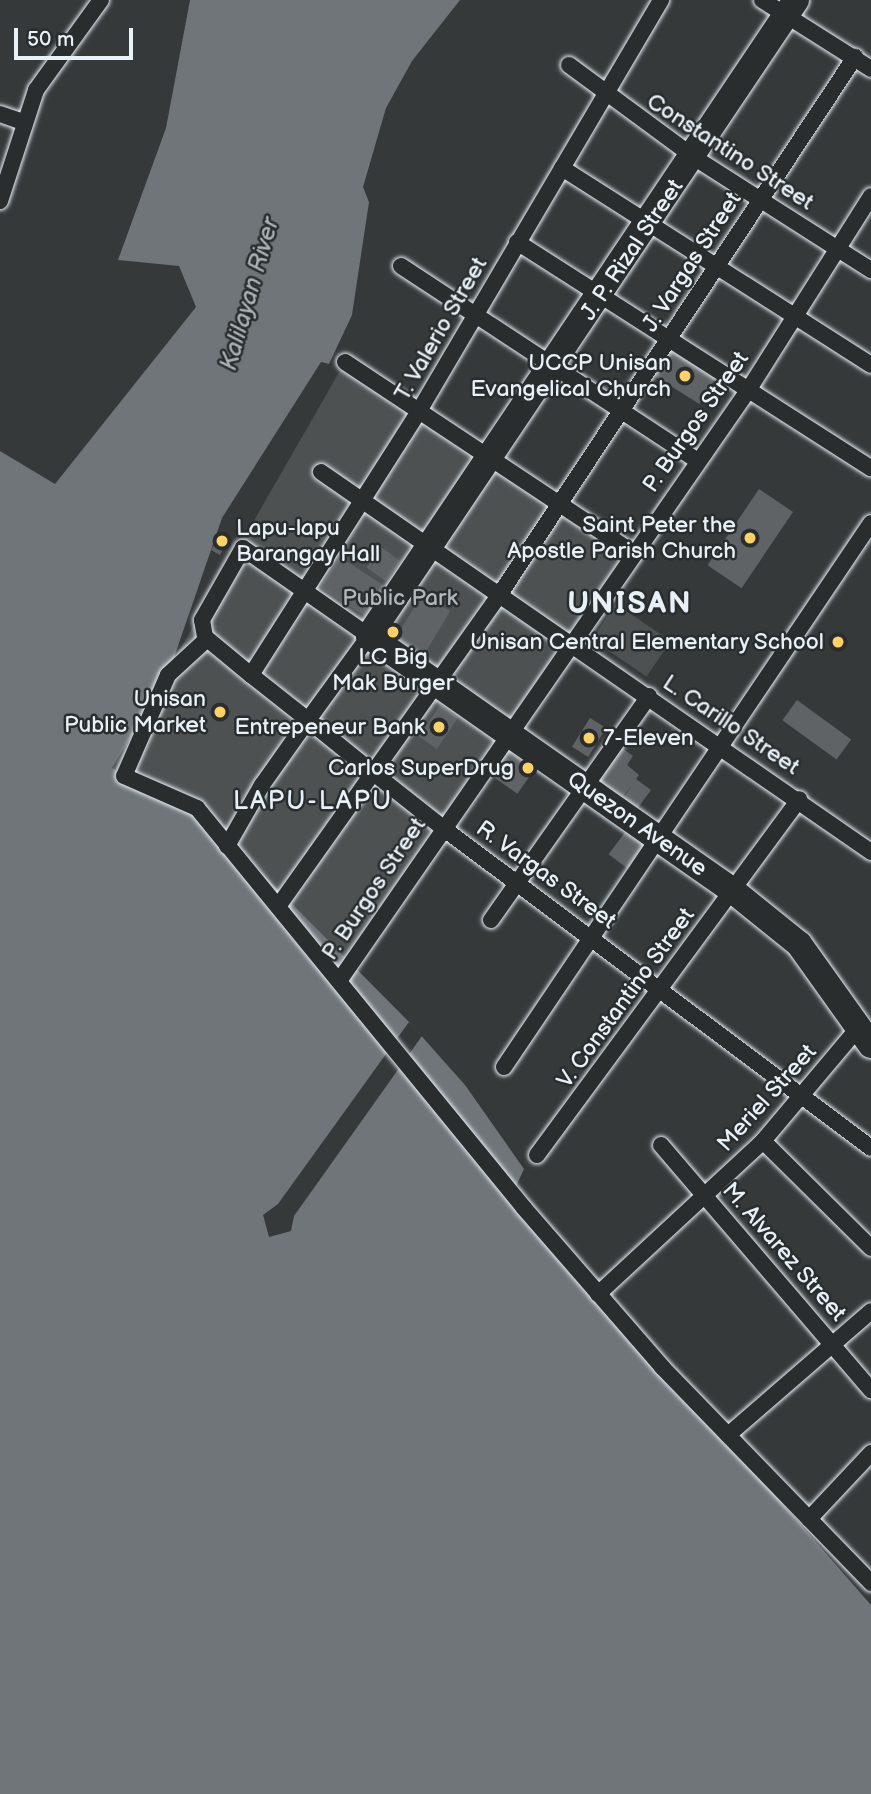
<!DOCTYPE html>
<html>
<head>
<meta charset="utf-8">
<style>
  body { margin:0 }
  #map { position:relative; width:871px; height:1794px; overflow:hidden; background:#35393a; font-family:"Balsamiq Sans",sans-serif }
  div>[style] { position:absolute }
  .green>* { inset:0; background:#4d5152; transform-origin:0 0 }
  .water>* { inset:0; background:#707579 }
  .pier>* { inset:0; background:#35393a }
  .building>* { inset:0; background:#5f6365; transform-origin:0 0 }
  .roads { filter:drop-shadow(0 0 2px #e8f1f8) drop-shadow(0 0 2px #e8f1f8) }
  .minor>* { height:16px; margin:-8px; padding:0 8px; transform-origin:8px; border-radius:8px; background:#2a2d2e }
  .primary>* { height:26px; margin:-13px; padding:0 13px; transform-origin:13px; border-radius:13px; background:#2a2d2e }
  .dots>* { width:19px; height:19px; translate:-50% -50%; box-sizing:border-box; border:4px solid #2a2d2e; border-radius:50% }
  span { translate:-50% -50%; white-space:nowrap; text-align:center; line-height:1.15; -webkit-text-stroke:5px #2a2d2e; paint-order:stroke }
  .street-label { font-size:23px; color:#e8f1f8 }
  .poi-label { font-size:23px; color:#e8f1f8 }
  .right { translate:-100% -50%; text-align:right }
  .left { translate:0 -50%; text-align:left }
  .park-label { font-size:23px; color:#b2b9be }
  .water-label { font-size:24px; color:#acb3b8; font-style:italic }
  .quarter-label { font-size:26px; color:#e8f1f8; letter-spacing:2px }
  .district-label { font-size:30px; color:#e8f1f8; font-weight:700; letter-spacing:2px }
  .scale { position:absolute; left:14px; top:28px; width:119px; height:32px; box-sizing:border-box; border:4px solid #e8f1f8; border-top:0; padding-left:9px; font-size:21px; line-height:24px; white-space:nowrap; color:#e8f1f8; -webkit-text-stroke:5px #2a2d2e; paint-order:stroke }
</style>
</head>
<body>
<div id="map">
  <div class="green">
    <div style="clip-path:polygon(345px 362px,632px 552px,339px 981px,112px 768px)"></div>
    <div style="left:616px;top:604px;width:66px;height:43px;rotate:34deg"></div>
  </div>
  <div class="water">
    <div style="clip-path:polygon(190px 0,460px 0,412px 61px,386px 108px,363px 187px,369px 202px,352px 315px,329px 364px,321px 362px,222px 518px,168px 675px,112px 768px,197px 808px,409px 1022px,465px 1085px,524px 1169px,512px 1195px,871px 1605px,871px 1794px,0 1794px,0 451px,55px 484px,196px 307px,179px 266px,118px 260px,166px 128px)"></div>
  </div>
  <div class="pier">
    <div style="clip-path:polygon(409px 1022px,422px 1036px,294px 1216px,291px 1231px,269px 1237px,263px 1215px,278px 1204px)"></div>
  </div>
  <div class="building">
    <div style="left:670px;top:349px;width:54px;height:31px;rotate:32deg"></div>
    <div style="left:759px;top:489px;width:41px;height:92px;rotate:34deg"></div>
    <div style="clip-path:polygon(222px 532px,230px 536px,220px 555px,211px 550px)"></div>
    <div style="left:381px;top:547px;width:24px;height:25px;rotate:36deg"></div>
    <div style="left:340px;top:557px;width:54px;height:36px;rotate:33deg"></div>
    <div style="left:422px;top:594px;width:33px;height:51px;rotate:31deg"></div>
    <div style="left:797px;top:700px;width:67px;height:25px;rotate:36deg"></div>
    <div style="left:440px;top:705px;width:22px;height:38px;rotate:34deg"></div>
    <div style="left:590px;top:718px;width:19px;height:34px;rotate:32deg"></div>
    <div style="clip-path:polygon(622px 748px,633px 756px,627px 765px,639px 775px,636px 779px,651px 790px,637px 809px,623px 799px,632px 785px,622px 799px,598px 782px)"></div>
    <div style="left:509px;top:750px;width:32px;height:31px;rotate:35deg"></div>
    <div style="left:626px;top:831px;width:26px;height:29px;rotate:37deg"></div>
  </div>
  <div class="roads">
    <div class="minor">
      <div style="left:762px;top:0;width:129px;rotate:32.3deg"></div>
      <div style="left:569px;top:65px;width:157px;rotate:36.4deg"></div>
      <div style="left:695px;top:158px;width:209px;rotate:32.5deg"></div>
      <div style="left:0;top:114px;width:24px;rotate:19deg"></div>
      <div style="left:562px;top:168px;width:366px;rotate:32.5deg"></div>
      <div style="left:0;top:201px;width:117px;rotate:-72deg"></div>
      <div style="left:36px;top:90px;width:111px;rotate:-54.2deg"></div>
      <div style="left:517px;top:242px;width:420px;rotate:32.6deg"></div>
      <div style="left:401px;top:266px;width:355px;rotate:33.3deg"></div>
      <div style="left:345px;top:362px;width:344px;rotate:33.5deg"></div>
      <div style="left:321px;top:472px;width:669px;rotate:34.64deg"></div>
      <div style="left:207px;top:639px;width:53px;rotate:137.3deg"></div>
      <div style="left:168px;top:675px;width:110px;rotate:113.5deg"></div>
      <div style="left:124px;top:776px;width:80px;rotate:23.7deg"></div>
      <div style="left:197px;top:808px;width:517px;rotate:50.73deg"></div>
      <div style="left:524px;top:1208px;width:211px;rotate:49deg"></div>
      <div style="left:662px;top:1367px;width:301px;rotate:45.9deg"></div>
      <div style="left:251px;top:675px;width:313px;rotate:-57.5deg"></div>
      <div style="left:419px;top:411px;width:477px;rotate:-59.5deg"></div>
      <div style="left:227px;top:846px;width:70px;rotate:-60.2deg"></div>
      <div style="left:262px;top:785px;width:80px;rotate:-54.7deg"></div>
      <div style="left:308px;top:720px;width:104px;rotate:-54deg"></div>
      <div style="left:369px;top:636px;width:154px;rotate:-145.1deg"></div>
      <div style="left:243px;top:548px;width:83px;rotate:119.7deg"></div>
      <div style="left:202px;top:620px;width:17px;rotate:80deg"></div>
      <div style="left:205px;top:637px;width:60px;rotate:39.6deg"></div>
      <div style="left:251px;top:675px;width:73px;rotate:38.3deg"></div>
      <div style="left:308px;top:720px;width:87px;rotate:39deg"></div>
      <div style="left:376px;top:775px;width:85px;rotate:38.3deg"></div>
      <div style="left:443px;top:828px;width:534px;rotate:36.78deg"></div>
      <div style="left:279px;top:905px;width:382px;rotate:-54.6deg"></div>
      <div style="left:500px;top:594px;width:644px;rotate:-56.53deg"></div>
      <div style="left:491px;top:920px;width:274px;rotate:-54.8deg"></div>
      <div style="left:339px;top:981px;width:720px;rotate:-55.29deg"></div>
      <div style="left:749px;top:389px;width:228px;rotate:-57.7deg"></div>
      <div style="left:504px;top:1067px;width:656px;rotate:-56deg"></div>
      <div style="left:763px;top:1141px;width:152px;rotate:44.7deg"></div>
      <div style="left:661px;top:1145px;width:323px;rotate:49.4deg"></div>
      <div style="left:537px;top:1155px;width:442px;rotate:-53.6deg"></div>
      <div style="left:598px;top:1294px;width:225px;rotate:-42.8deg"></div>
      <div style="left:763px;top:1141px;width:149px;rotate:-49.9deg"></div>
      <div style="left:728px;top:1435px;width:189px;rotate:-40.9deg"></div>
      <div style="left:809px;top:1519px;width:91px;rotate:-46.8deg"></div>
    </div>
    <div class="primary">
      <div style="left:796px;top:0;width:766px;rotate:123.88deg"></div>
      <div style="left:369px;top:636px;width:443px;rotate:35deg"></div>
      <div style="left:732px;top:890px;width:86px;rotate:38.9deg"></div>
      <div style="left:799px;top:944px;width:124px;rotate:54.5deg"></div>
    </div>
  </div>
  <div class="dots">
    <div style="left:685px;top:376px;background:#ffd166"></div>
    <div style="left:750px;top:538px;background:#ffd166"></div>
    <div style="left:222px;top:541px;background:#ffd166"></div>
    <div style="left:393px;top:632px;background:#ffd166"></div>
    <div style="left:838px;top:642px;background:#ffd166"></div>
    <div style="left:220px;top:712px;background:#ffd166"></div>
    <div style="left:439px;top:727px;background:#ffd166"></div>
    <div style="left:589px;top:738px;background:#ffd166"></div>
    <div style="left:528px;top:768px;background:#ffd166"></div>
  </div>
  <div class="street-label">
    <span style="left:730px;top:152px;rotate:33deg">Constantino Street</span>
    <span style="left:632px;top:250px;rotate:-56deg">J. P. Rizal Street</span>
    <span style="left:692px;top:262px;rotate:-57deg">J. Vargas Street</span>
    <span style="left:441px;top:329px;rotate:-60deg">T. Valerio Street</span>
    <span style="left:696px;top:422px;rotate:-55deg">P. Burgos Street</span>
    <span style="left:731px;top:725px;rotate:34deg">L. Carillo Street</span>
    <span style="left:637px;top:824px;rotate:35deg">Quezon Avenue</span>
    <span style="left:546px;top:875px;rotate:36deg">R. Vargas Street</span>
    <span style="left:374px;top:889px;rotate:-56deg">P. Burgos Street</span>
    <span style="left:626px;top:998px;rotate:-54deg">V. Constantino Street</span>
    <span style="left:767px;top:1098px;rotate:-48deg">Meriel Street</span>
    <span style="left:784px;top:1252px;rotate:49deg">M. Alvarez Street</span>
  </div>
  <div class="poi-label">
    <span class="right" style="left:671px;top:376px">UCCP Unisan<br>Evangelical Church</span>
    <span class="right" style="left:736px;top:538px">Saint Peter the<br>Apostle Parish Church</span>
    <span class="left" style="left:236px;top:541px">Lapu-lapu<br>Barangay Hall</span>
    <span class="right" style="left:824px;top:642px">Unisan Central Elementary School</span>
    <span style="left:393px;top:670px">LC Big<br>Mak Burger</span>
    <span class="right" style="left:206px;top:712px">Unisan<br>Public Market</span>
    <span class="right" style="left:425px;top:727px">Entrepeneur Bank</span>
    <span class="left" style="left:603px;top:738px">7-Eleven</span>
    <span class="right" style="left:514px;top:768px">Carlos SuperDrug</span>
  </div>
  <div class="park-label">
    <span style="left:400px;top:598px">Public Park</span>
  </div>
  <div class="water-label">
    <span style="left:250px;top:294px;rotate:-74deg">Kalilayan River</span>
  </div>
  <div class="quarter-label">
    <span style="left:313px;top:802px">LAPU-LAPU</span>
  </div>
  <div class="district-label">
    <span style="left:630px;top:604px">UNISAN</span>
  </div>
  <div class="scale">50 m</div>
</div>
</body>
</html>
